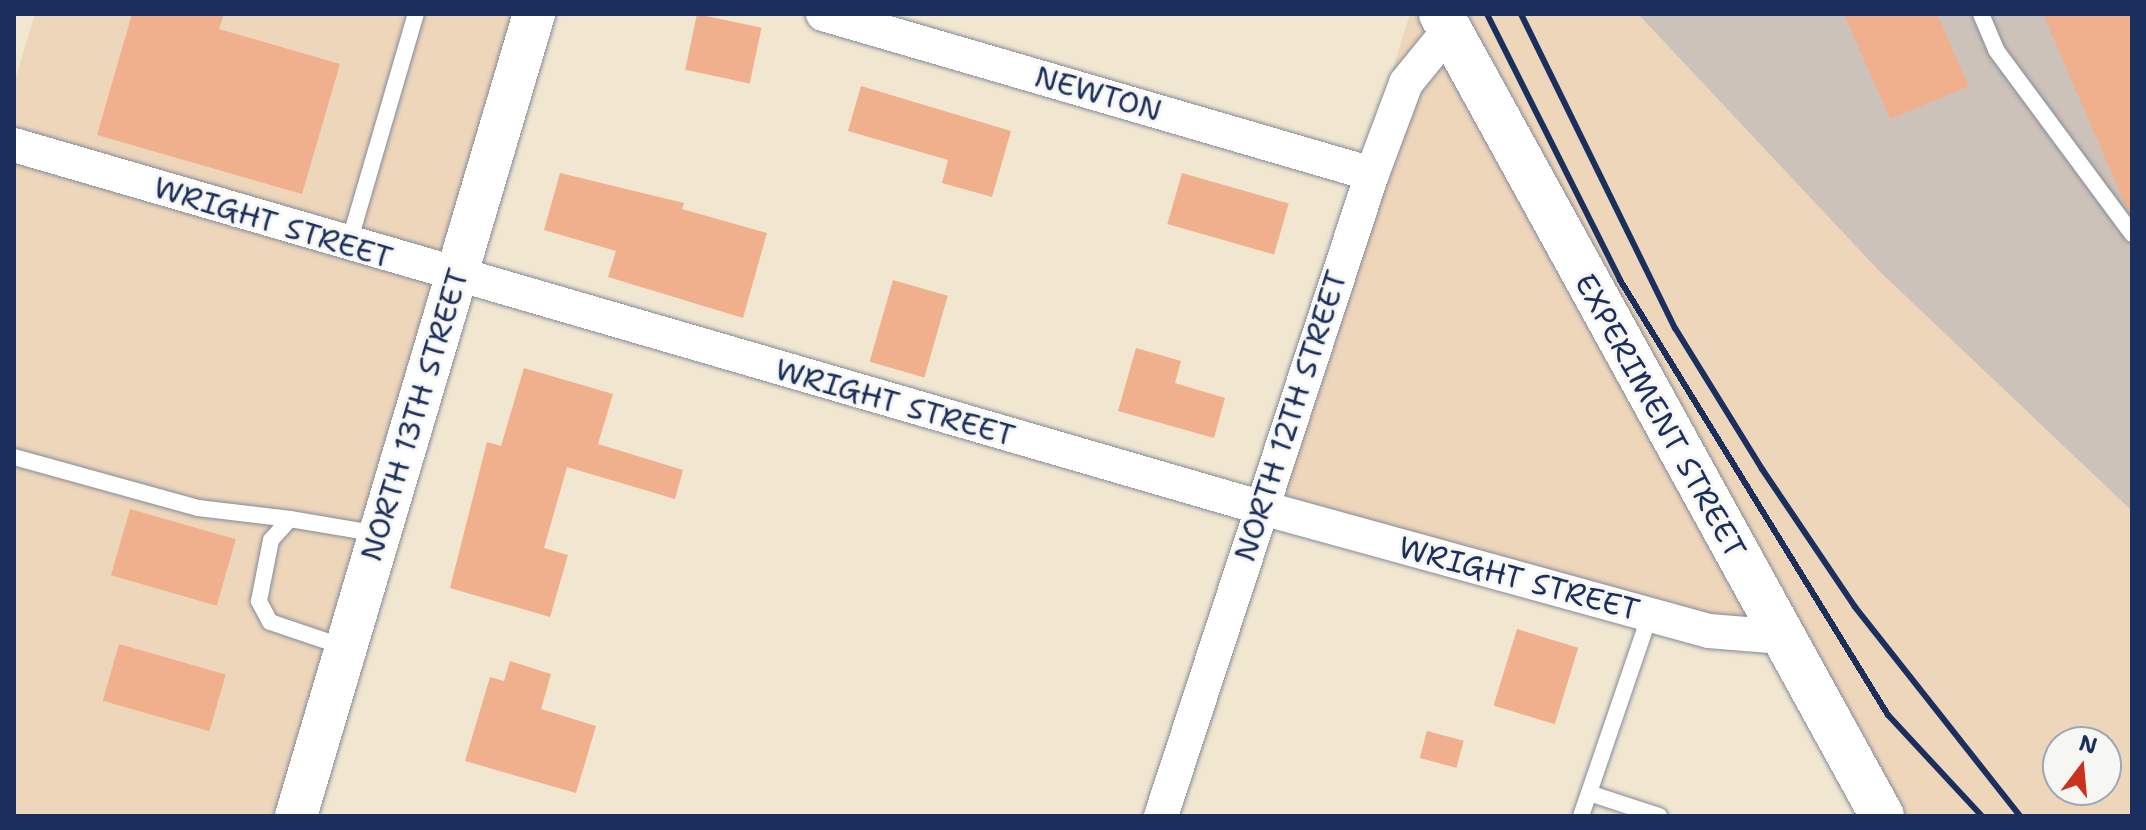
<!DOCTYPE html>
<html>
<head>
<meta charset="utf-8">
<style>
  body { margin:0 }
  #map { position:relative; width:2146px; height:830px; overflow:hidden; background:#f1e7d1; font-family:"Shantell Sans",sans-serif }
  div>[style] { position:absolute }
  .built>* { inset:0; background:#eed6bb }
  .industrial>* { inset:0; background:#ccc2b9 }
  .building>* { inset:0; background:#f0b08d; transform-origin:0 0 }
  .roads { filter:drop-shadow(0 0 2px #868b98) drop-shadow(0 0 2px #868b98) }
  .service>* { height:16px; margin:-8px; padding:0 8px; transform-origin:8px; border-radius:8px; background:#fff }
  .minor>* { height:34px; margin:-17px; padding:0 17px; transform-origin:17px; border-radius:17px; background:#fff }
  .tertiary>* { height:42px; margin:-21px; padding:0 21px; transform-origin:21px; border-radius:21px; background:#fff }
  .secondary>* { height:44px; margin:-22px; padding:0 22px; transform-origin:22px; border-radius:22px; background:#fff }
  .rail>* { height:6px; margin:-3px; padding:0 3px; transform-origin:3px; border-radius:3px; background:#1b2f5e }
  span { translate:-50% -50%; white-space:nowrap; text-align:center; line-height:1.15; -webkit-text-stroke:6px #f6f6f2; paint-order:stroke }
  .street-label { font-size:30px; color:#1b2f5e }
  .frame { position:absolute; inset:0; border:16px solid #1b2f5e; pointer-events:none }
  .north { position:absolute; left:2042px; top:726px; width:80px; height:80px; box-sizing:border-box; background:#f6f6f2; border:2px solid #9ea6b7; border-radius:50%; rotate:16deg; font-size:22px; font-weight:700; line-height:32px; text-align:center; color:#1b2f5e }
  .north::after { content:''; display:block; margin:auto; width:28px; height:36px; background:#c8321e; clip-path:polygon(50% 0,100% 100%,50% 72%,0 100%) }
</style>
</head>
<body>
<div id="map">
  <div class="built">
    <div style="clip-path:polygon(35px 14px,531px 14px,292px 816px,14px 816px,14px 83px)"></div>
    <div style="clip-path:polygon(evenodd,1410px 14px,1638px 14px,1879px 271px,2132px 511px,2132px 816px,1870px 816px,1796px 664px,1254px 510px,1410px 14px,2058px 742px,2106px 742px,2106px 790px,2058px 790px,2058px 742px)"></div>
  </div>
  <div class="industrial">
    <div style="clip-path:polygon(1638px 14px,2132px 14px,2132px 511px,1879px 271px)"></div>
  </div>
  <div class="building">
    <div style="clip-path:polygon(132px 14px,224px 14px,219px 29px,340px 64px,302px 194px,97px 135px)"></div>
    <div style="left:697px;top:14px;width:66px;height:57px;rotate:12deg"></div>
    <div style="clip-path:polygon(1844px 14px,1937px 14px,1969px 86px,1890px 119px)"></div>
    <div style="clip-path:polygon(2043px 14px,2132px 14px,2132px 216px,2128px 211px)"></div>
    <div style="clip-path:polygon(861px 86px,1011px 131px,992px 197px,942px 183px,948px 160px,848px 131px)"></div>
    <div style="clip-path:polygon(560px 173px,684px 203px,682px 209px,767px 233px,743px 318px,608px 277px,616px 251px,544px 230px)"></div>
    <div style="left:1182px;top:173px;width:111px;height:53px;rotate:16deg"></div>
    <div style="left:893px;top:280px;width:57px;height:85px;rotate:16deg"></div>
    <div style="clip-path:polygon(1136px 348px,1181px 361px,1175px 383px,1225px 398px,1214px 438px,1118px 411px)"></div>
    <div style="clip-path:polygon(524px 368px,613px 394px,598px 444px,683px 470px,675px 499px,567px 467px,544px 548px,568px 555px,550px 617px,450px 588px,487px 442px,501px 446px)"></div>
    <div style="left:130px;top:509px;width:110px;height:69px;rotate:16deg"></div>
    <div style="left:1517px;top:629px;width:64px;height:80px;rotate:17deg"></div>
    <div style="left:119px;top:644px;width:111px;height:59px;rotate:16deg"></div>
    <div style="clip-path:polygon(510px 661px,551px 674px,541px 709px,596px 726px,576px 793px,465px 761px,490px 677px,504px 681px)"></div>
    <div style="left:1427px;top:731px;width:38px;height:28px;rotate:15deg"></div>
  </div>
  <div class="roads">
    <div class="service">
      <div style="left:1981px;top:14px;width:39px;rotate:67deg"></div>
      <div style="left:1996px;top:50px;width:229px;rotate:53.5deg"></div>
      <div style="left:348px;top:246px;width:242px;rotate:-73.7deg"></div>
      <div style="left:14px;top:457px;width:191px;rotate:15.5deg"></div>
      <div style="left:198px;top:508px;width:93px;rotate:6.8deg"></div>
      <div style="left:344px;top:647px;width:78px;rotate:-161.3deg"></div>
      <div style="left:270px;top:622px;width:24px;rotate:-118deg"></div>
      <div style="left:259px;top:601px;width:62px;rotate:-78.9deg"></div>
      <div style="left:271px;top:540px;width:28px;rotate:-48deg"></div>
      <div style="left:290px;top:519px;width:91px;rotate:9.5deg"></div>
      <div style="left:1589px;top:793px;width:74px;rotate:18.2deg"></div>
      <div style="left:1581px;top:816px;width:213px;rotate:-71.1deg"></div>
    </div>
    <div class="minor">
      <div style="left:823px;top:14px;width:572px;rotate:16.25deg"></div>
      <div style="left:14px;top:145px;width:1297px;rotate:16.21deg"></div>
      <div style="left:1259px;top:507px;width:467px;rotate:15.4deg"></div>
      <div style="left:1709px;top:631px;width:73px;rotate:4.7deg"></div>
      <div style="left:1161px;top:816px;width:676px;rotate:-71.81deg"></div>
      <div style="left:1372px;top:174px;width:97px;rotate:-69.5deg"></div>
      <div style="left:1406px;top:83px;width:68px;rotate:-50.9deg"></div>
    </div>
    <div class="tertiary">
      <div style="left:296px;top:816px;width:837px;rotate:-73.47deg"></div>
    </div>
    <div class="secondary">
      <div style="left:1441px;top:14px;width:915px;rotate:61.19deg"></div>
    </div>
  </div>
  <div class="rail">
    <div style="left:1487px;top:14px;width:297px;rotate:63.4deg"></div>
    <div style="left:1620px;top:280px;width:511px;rotate:58.36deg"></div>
    <div style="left:1888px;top:715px;width:138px;rotate:47.1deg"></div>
    <div style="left:1521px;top:14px;width:350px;rotate:63.9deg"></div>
    <div style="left:1675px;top:328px;width:166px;rotate:58.3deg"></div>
    <div style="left:1762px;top:469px;width:166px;rotate:56deg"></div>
    <div style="left:1855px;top:607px;width:266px;rotate:51.7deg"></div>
  </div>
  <div class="street-label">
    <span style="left:1098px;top:94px;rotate:16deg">NEWTON</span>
    <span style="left:273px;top:223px;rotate:17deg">WRIGHT STREET</span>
    <span style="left:895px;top:403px;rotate:16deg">WRIGHT STREET</span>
    <span style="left:415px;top:415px;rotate:-73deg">NORTH 13TH STREET</span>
    <span style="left:1291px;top:416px;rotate:-72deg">NORTH 12TH STREET</span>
    <span style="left:1660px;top:416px;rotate:61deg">EXPERIMENT STREET</span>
    <span style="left:1519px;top:579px;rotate:15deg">WRIGHT STREET</span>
  </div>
  <div class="frame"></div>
  <div class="north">N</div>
</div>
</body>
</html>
